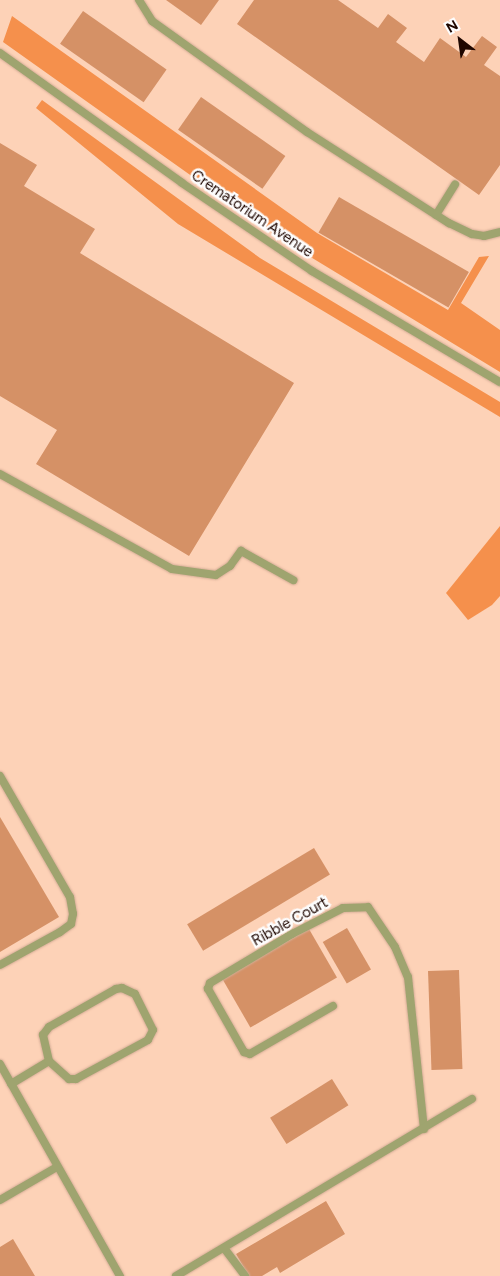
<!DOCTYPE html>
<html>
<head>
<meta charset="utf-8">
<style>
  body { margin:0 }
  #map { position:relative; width:500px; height:1276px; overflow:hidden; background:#fdd2b7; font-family:Figtree,sans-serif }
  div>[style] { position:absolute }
  .green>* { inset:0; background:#f5904c }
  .building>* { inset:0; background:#d59166; transform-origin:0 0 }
  .roads { filter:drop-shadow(0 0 1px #d5ad96) drop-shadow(0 0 1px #d5ad96) }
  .service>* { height:8px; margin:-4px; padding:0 4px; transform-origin:4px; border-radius:4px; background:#9fa46f }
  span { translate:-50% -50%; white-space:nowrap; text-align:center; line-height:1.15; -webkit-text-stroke:5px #fdfdfd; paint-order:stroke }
  .street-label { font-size:15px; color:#1f0700 }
  .north { position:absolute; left:435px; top:15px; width:50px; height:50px; -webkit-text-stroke:4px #fdfdfd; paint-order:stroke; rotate:330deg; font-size:14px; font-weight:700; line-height:20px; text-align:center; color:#1f0700 }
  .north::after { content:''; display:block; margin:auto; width:18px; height:22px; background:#1f0700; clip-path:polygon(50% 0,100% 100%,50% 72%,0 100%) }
</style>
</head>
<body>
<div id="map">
  <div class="green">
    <div style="clip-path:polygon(12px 16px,317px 233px,448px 310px,479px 257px,489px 256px,461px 303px,500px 330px,500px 372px,276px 236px,3px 42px)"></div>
    <div style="clip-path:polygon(42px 100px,260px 258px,500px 402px,500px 417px,178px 224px,36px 108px)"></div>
    <div style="clip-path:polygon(500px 526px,500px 596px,492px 605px,468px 620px,446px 593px)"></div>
  </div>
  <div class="building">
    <div style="clip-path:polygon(166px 0,219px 0,201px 25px)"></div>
    <div style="clip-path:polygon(254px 0,338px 0,378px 28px,388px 14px,407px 28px,396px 42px,424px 62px,440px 38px,466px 57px,482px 36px,497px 47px,484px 65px,500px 76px,500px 165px,479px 195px,237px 24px)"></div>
    <div style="left:83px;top:11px;width:102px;height:40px;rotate:35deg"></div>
    <div style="left:201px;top:97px;width:103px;height:40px;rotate:35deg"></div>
    <div style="clip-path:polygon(0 143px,37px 165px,24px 186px,95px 229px,80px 253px,294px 383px,189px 556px,36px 464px,57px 430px,0 396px)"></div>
    <div style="left:339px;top:197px;width:150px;height:41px;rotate:30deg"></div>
    <div style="clip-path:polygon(0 817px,59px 917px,0 952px)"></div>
    <div style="left:314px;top:848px;width:31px;height:148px;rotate:59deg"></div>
    <div style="left:347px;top:928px;width:48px;height:28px;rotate:60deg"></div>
    <div style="left:309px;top:929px;width:56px;height:100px;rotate:60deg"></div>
    <div style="left:459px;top:970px;width:99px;height:31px;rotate:88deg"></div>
    <div style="left:332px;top:1079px;width:31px;height:73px;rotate:58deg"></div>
    <div style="clip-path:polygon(326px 1201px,345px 1234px,280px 1273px,277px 1267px,262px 1276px,249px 1276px,236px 1254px)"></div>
    <div style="clip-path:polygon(13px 1239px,35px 1276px,0 1276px,0 1247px)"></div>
  </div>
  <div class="roads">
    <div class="service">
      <div style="left:139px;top:0;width:25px;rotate:58deg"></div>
      <div style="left:152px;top:21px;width:191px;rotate:35.6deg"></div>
      <div style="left:307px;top:132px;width:169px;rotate:32.7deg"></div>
      <div style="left:449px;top:223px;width:25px;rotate:26deg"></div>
      <div style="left:472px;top:234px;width:12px;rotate:9deg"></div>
      <div style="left:484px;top:236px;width:16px;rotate:-14deg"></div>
      <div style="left:0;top:53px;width:224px;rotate:35.5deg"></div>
      <div style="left:182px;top:183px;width:157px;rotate:34.1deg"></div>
      <div style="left:312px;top:271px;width:218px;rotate:30.6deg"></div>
      <div style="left:436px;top:215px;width:36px;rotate:-58deg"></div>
      <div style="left:0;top:474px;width:196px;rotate:28.9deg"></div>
      <div style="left:172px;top:569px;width:44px;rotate:7.8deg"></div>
      <div style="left:216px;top:575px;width:17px;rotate:-33deg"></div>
      <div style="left:230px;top:566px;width:19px;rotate:-54deg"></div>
      <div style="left:241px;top:551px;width:60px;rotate:29.1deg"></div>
      <div style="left:0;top:776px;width:140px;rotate:60deg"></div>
      <div style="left:70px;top:897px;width:17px;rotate:80deg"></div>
      <div style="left:73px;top:914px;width:10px;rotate:101deg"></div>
      <div style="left:71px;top:924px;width:14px;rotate:144deg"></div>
      <div style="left:60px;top:932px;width:68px;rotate:151.2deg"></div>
      <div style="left:333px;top:1006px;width:96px;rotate:150deg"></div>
      <div style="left:250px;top:1054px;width:6px;rotate:-162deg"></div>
      <div style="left:244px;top:1052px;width:73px;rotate:-119.7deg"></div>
      <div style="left:208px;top:989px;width:6px;rotate:-72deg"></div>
      <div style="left:210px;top:983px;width:96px;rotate:-30.9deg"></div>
      <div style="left:292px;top:934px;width:57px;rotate:-27deg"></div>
      <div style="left:343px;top:908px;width:25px;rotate:-2deg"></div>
      <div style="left:368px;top:907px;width:48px;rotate:56deg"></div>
      <div style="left:395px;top:947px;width:33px;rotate:67deg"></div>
      <div style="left:408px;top:977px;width:153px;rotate:84deg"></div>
      <div style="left:0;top:1064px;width:244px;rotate:60.5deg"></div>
      <div style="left:11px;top:1084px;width:44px;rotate:-31.2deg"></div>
      <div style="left:49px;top:1061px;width:27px;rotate:-103deg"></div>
      <div style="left:43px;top:1035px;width:10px;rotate:-53deg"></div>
      <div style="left:49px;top:1027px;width:77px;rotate:-29.6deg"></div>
      <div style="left:116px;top:989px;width:6px;rotate:-9deg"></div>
      <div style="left:122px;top:988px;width:14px;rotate:25deg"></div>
      <div style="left:135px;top:994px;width:40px;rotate:63.4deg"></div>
      <div style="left:153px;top:1030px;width:11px;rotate:117deg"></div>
      <div style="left:148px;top:1040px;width:82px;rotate:151.6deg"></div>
      <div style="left:76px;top:1079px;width:7px;rotate:180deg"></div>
      <div style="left:69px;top:1079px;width:27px;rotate:-138deg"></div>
      <div style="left:0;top:1200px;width:66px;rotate:-30.1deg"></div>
      <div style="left:224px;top:1248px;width:35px;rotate:53deg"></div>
      <div style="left:176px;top:1276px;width:345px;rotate:-30.9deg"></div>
    </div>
  </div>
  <div class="street-label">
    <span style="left:252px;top:214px;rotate:34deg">Crematorium Avenue</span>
    <span style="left:290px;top:922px;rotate:-29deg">Ribble Court</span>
  </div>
  <div class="north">N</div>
</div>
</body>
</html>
